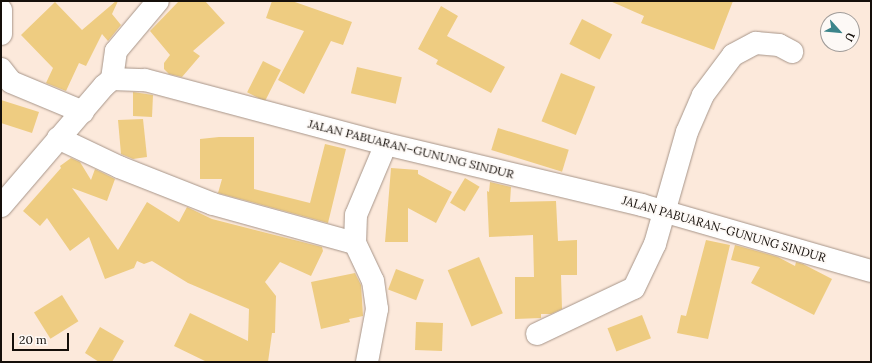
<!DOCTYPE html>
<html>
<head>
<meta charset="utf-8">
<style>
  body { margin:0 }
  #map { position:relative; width:872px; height:363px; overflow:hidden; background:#fce9db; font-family:Lora,serif }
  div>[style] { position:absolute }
  .building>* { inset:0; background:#eecc81; transform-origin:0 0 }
  .roads { filter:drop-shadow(0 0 1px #a79589) drop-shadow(0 0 1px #a79589) }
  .minor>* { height:22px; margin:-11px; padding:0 11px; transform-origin:11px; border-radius:11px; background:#fff }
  span { translate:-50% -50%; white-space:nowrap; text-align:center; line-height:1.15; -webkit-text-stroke:3.5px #fdf9f6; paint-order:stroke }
  .street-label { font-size:12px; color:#150f0a }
  .frame { position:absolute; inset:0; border:2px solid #150f0a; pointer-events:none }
  .north { position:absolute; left:820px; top:12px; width:40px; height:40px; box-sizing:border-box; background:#fdf9f6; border:1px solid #a09b98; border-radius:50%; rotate:117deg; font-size:11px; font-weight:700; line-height:16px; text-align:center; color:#150f0a }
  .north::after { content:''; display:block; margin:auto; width:14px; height:18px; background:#3c848a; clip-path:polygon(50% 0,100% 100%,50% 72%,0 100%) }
  .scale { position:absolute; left:12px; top:333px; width:57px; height:18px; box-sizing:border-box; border:2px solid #150f0a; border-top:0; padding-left:5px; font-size:12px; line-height:14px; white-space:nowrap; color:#150f0a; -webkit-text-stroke:3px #fdf9f6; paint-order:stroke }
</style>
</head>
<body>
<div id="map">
  <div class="building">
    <div style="clip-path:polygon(116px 1px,118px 1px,112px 14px,121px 25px,108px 41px,102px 34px,86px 66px,79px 63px,66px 91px,46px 83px,53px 68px,21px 35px,55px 2px,82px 30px)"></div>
    <div style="clip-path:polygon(179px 1px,205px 1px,225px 23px,193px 51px,200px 56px,182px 77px,169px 74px,164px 69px,164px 63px,170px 55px,150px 31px)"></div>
    <div style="clip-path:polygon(272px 1px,292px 1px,352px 22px,343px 45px,331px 41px,304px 94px,278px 80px,304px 31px,266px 18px)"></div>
    <div style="clip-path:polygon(610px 1px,733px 1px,714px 50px,641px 23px,644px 16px)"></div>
    <div style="clip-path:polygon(441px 6px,458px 16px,447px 36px,505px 67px,491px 93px,436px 64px,438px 60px,418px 49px)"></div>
    <div style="left:582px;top:19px;width:34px;height:28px;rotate:27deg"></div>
    <div style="left:263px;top:61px;width:20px;height:35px;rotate:27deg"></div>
    <div style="left:357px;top:67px;width:46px;height:27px;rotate:13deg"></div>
    <div style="left:561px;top:73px;width:37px;height:52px;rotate:22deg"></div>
    <div style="clip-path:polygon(133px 92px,153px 95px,152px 117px,133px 116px)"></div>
    <div style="clip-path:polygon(1px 100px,39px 112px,32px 133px,1px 123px)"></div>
    <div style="clip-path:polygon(143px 119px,147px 157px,133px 159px,121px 154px,118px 120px)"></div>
    <div style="left:498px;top:128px;width:74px;height:23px;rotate:17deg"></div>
    <div style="clip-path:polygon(219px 137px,254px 137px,254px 189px,310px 203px,325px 144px,346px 149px,328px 223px,218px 193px,222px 179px,200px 179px,200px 139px)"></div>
    <div style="clip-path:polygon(71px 158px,80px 162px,91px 180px,95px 169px,115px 179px,107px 201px,72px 188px,118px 250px,147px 202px,179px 222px,187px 207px,212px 219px,322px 247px,323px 251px,311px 276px,280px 262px,265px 282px,276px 296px,275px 333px,272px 333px,268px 362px,207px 362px,174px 346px,190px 313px,248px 341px,249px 309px,188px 283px,152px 261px,144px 264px,137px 261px,134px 268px,105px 279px,89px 237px,70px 251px,47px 218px,40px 226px,23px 211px,61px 168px,60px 166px)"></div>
    <div style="clip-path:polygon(391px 168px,418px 170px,418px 174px,452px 192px,436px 223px,408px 208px,408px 242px,385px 242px)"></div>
    <div style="left:465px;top:178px;width:17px;height:29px;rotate:31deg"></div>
    <div style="clip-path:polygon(490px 182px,511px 187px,510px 202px,556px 201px,558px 241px,577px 240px,577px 275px,561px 275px,562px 309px,551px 314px,541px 314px,541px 318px,515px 319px,515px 277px,534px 277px,533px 235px,489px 237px,487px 191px,489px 192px)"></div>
    <div style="clip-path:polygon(706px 240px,730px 245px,708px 339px,677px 333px,681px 315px,686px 316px)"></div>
    <div style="clip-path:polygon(735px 245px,778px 257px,795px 266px,796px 262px,803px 264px,832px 279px,814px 315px,751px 283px,760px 267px,731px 260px)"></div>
    <div style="left:479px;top:257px;width:61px;height:34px;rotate:67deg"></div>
    <div style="left:396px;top:269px;width:30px;height:22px;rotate:21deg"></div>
    <div style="clip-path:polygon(355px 273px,361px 285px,363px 316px,349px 319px,350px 322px,321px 329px,311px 282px)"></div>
    <div style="left:62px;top:295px;width:31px;height:33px;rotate:58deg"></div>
    <div style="left:642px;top:315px;width:25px;height:37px;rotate:69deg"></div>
    <div style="left:416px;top:322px;width:27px;height:28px;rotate:2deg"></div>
    <div style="clip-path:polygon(100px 327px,124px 341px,112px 362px,99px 362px,85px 353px)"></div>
  </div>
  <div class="roads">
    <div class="minor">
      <div style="left:1px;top:10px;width:24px;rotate:90deg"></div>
      <div style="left:1px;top:69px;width:16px;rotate:52deg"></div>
      <div style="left:11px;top:82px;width:78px;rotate:22.6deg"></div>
      <div style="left:112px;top:79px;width:28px;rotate:-82deg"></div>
      <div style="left:116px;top:51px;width:65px;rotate:-50deg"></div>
      <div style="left:58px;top:138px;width:68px;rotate:25.4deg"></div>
      <div style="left:119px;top:167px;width:101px;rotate:21.5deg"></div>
      <div style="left:213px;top:204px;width:147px;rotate:15.4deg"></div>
      <div style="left:1px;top:206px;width:158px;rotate:-49.4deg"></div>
      <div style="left:104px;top:86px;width:11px;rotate:-41deg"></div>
      <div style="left:112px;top:79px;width:33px;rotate:2deg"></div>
      <div style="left:145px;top:80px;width:249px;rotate:14.9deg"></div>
      <div style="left:386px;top:144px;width:263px;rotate:13.4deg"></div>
      <div style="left:642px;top:205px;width:238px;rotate:16.1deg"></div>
      <div style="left:537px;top:334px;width:107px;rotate:-25.4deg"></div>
      <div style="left:634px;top:288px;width:49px;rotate:-64.5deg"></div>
      <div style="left:655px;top:244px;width:116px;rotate:-74.1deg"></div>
      <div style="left:687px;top:132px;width:40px;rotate:-66.6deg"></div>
      <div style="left:703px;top:95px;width:50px;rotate:-53.1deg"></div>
      <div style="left:733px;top:55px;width:26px;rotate:-28deg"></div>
      <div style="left:756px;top:43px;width:23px;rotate:5deg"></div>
      <div style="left:779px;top:45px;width:15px;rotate:28deg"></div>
      <div style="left:367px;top:362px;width:54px;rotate:-79.3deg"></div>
      <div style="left:377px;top:309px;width:28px;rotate:-98deg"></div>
      <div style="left:373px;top:281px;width:42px;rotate:-115.3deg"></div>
      <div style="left:355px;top:243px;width:28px;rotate:-88deg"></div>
      <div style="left:356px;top:215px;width:77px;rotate:-67.1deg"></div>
    </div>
  </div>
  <div class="street-label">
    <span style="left:411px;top:149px;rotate:14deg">JALAN PABUARAN–GUNUNG SINDUR</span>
    <span style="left:724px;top:229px;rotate:16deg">JALAN PABUARAN–GUNUNG SINDUR</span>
  </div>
  <div class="frame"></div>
  <div class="north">U</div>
  <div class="scale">20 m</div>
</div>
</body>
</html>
